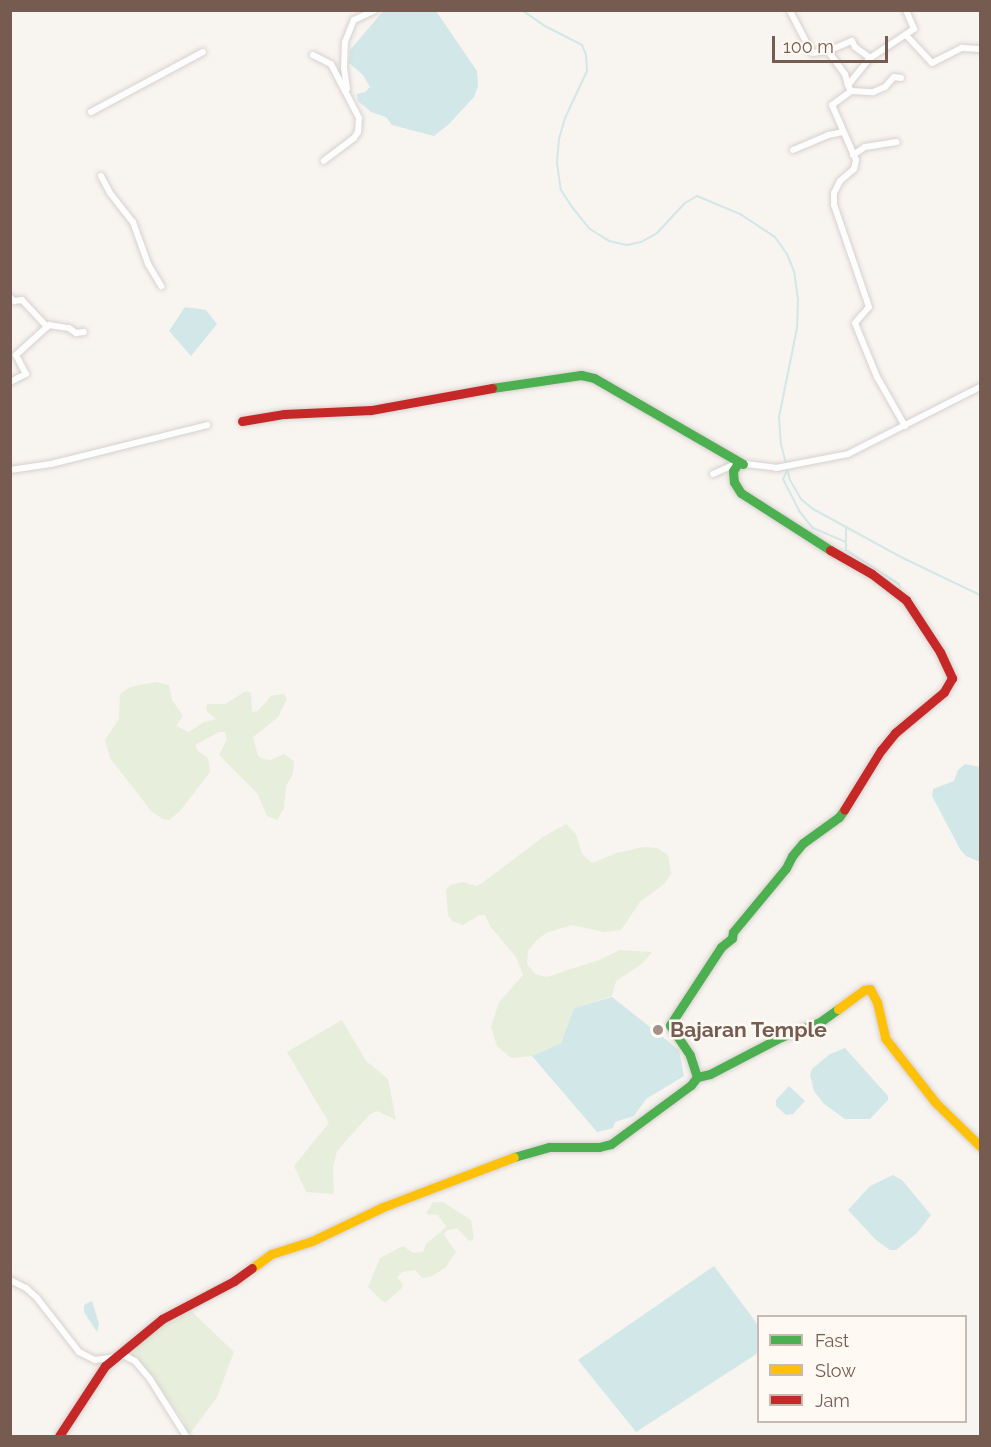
<!DOCTYPE html>
<html>
<head>
<meta charset="utf-8">
<style>
  body { margin:0 }
  #map { position:relative; width:991px; height:1447px; overflow:hidden; background:#f8f4f0; font-family:Raleway,sans-serif }
  div>[style] { position:absolute }
  .green>* { inset:0; background:#e7eedc }
  .water>* { inset:0; background:#d2e7e8 }
  .stream>* { height:2px; margin:-1px; padding:0 1px; transform-origin:1px; border-radius:1px; background:#d2e7e8 }
  .roads { filter:drop-shadow(0 0 2px #d7d1ce) drop-shadow(0 0 2px #d7d1ce) }
  .street>* { height:6px; margin:-3px; padding:0 3px; transform-origin:3px; border-radius:3px; background:#fefdfd }
  .fast>* { height:9px; margin:-4.5px; padding:0 4.5px; transform-origin:4.5px; border-radius:4.5px; background:#4caf50 }
  .slow>* { height:9px; margin:-4.5px; padding:0 4.5px; transform-origin:4.5px; border-radius:4.5px; background:#ffc107 }
  .jam>* { height:9px; margin:-4.5px; padding:0 4.5px; transform-origin:4.5px; border-radius:4.5px; background:#c62828 }
  .dots>* { width:16px; height:16px; translate:-50% -50%; box-sizing:border-box; border:3px solid #fef9f3; border-radius:50% }
  span { translate:-50% -50%; white-space:nowrap; text-align:center; line-height:1.15; -webkit-text-stroke:5px #fef9f3; paint-order:stroke }
  .poi-label { font-size:21px; color:#765b50; font-weight:700 }
  .left { translate:0 -50%; text-align:left }
  .frame { position:absolute; inset:0; border:12px solid #765b50; pointer-events:none }
  .legend { position:absolute; left:757px; top:1315px; width:210px; height:108px; box-sizing:border-box; background:#fef9f3; border:2px solid #c8bab2; margin:0; padding:8px 10px; list-style:none; font-size:18px; color:#765b50 }
  .legend li { display:flex; align-items:center; gap:12px; height:30px }
  .legend b { width:30px; border:2px solid #c8bab2 }
  .scale { position:absolute; left:772px; top:36px; width:116px; height:27px; box-sizing:border-box; border:3px solid #765b50; border-top:0; padding-left:8px; font-size:18px; line-height:21px; white-space:nowrap; color:#765b50; -webkit-text-stroke:4px #fef9f3; paint-order:stroke }
</style>
</head>
<body>
<div id="map">
  <div class="green">
    <div style="clip-path:polygon(156px 682px,169px 685px,172px 700px,183px 716px,176px 726px,189px 732px,204px 722px,216px 719px,206px 710px,207px 704px,225px 704px,246px 691px,251px 693px,252px 712px,258px 711px,271px 696px,284px 694px,287px 699px,278px 717px,253px 737px,258px 756px,263px 759px,271px 760px,284px 754px,294px 761px,293px 774px,286px 786px,284px 808px,277px 820px,267px 816px,257px 793px,219px 755px,227px 739px,225px 732px,219px 732px,195px 745px,198px 751px,208px 758px,210px 772px,180px 811px,169px 820px,163px 819px,152px 812px,110px 758px,105px 740px,119px 719px,120px 694px,130px 687px)"></div>
    <div style="clip-path:polygon(566px 824px,576px 834px,582px 854px,592px 863px,617px 853px,644px 847px,657px 848px,668px 855px,671px 874px,663px 885px,640px 902px,621px 930px,604px 932px,572px 925px,546px 933px,536px 941px,528px 951px,527px 964px,535px 974px,547px 977px,599px 960px,620px 950px,652px 952px,643px 963px,616px 981px,612px 996px,574px 1008px,561px 1043px,532px 1056px,511px 1058px,497px 1046px,491px 1027px,499px 1002px,523px 975px,516px 957px,490px 926px,485px 915px,479px 915px,463px 925px,452px 921px,448px 915px,446px 890px,450px 885px,463px 882px,476px 886px,482px 883px,543px 837px)"></div>
    <div style="clip-path:polygon(342px 1020px,366px 1061px,388px 1079px,396px 1120px,377px 1111px,369px 1115px,337px 1151px,333px 1167px,334px 1194px,306px 1192px,294px 1166px,329px 1123px,287px 1052px)"></div>
    <div style="clip-path:polygon(433px 1202px,443px 1202px,471px 1220px,474px 1239px,469px 1241px,457px 1228px,446px 1231px,444px 1235px,456px 1252px,445px 1268px,430px 1277px,422px 1278px,415px 1270px,402px 1272px,397px 1278px,403px 1284px,402px 1288px,386px 1302px,382px 1301px,368px 1287px,380px 1258px,403px 1246px,413px 1253px,423px 1252px,426px 1244px,446px 1227px,438px 1215px,426px 1214px)"></div>
    <div style="clip-path:polygon(189px 1309px,234px 1352px,217px 1397px,189px 1435px,183px 1420px,152px 1377px,132px 1355px,141px 1339px,161px 1324px)"></div>
  </div>
  <div class="water">
    <div style="clip-path:polygon(384px 10px,436px 11px,477px 71px,478px 86px,474px 97px,449px 124px,434px 136px,392px 125px,386px 117px,371px 112px,358px 101px,357px 94px,365px 92px,370px 87px,363px 75px,349px 63px,350px 50px)"></div>
    <div style="clip-path:polygon(185px 307px,206px 310px,217px 324px,191px 356px,169px 331px)"></div>
    <div style="clip-path:polygon(965px 764px,980px 767px,980px 862px,966px 856px,960px 849px,932px 796px,933px 789px,954px 781px,958px 770px)"></div>
    <div style="clip-path:polygon(612px 997px,679px 1050px,684px 1076px,646px 1099px,634px 1116px,615px 1122px,613px 1128px,597px 1132px,532px 1056px,561px 1043px,574px 1008px)"></div>
    <div style="clip-path:polygon(845px 1048px,888px 1096px,888px 1100px,870px 1119px,845px 1119px,824px 1104px,814px 1091px,810px 1075px,812px 1069px,830px 1054px)"></div>
    <div style="clip-path:polygon(789px 1086px,805px 1101px,793px 1114px,786px 1115px,776px 1106px,776px 1100px)"></div>
    <div style="clip-path:polygon(893px 1175px,902px 1180px,931px 1215px,918px 1232px,896px 1250px,890px 1250px,876px 1240px,848px 1210px,870px 1186px)"></div>
    <div style="clip-path:polygon(714px 1266px,758px 1325px,758px 1353px,636px 1432px,578px 1360px)"></div>
    <div style="clip-path:polygon(92px 1301px,99px 1324px,97px 1332px,84px 1312px,84px 1305px)"></div>
  </div>
  <div class="stream">
    <div style="left:522px;top:10px;width:28px;rotate:35deg"></div>
    <div style="left:545px;top:26px;width:42px;rotate:27.2deg"></div>
    <div style="left:582px;top:45px;width:11px;rotate:68deg"></div>
    <div style="left:586px;top:55px;width:16px;rotate:86deg"></div>
    <div style="left:587px;top:71px;width:52px;rotate:115.1deg"></div>
    <div style="left:565px;top:118px;width:22px;rotate:106deg"></div>
    <div style="left:559px;top:139px;width:24px;rotate:95deg"></div>
    <div style="left:557px;top:163px;width:27px;rotate:82deg"></div>
    <div style="left:561px;top:190px;width:20px;rotate:57deg"></div>
    <div style="left:572px;top:207px;width:28px;rotate:51deg"></div>
    <div style="left:590px;top:229px;width:22px;rotate:32deg"></div>
    <div style="left:609px;top:241px;width:18px;rotate:13deg"></div>
    <div style="left:627px;top:245px;width:14px;rotate:-12deg"></div>
    <div style="left:641px;top:242px;width:18px;rotate:-29deg"></div>
    <div style="left:657px;top:233px;width:41px;rotate:-47deg"></div>
    <div style="left:685px;top:203px;width:14px;rotate:-30deg"></div>
    <div style="left:697px;top:196px;width:47px;rotate:22.7deg"></div>
    <div style="left:740px;top:214px;width:42px;rotate:33.3deg"></div>
    <div style="left:775px;top:237px;width:21px;rotate:55deg"></div>
    <div style="left:787px;top:254px;width:18px;rotate:68deg"></div>
    <div style="left:794px;top:271px;width:29px;rotate:82deg"></div>
    <div style="left:798px;top:300px;width:28px;rotate:92deg"></div>
    <div style="left:797px;top:328px;width:91px;rotate:101.4deg"></div>
    <div style="left:779px;top:417px;width:27px;rotate:86deg"></div>
    <div style="left:781px;top:444px;width:37px;rotate:76deg"></div>
    <div style="left:790px;top:480px;width:22px;rotate:60deg"></div>
    <div style="left:801px;top:499px;width:16px;rotate:40deg"></div>
    <div style="left:813px;top:509px;width:102px;rotate:28.6deg"></div>
    <div style="left:903px;top:558px;width:85px;rotate:25.7deg"></div>
    <div style="left:787px;top:471px;width:9px;rotate:117deg"></div>
    <div style="left:783px;top:479px;width:36px;rotate:63deg"></div>
    <div style="left:799px;top:511px;width:22px;rotate:51deg"></div>
    <div style="left:813px;top:528px;width:36px;rotate:23deg"></div>
    <div style="left:846px;top:527px;width:23px;rotate:90deg"></div>
    <div style="left:846px;top:550px;width:63px;rotate:32.7deg"></div>
    <div style="left:899px;top:584px;width:7px;rotate:74deg"></div>
  </div>
  <div class="roads">
    <div class="street">
      <div style="left:790px;top:11px;width:47px;rotate:62.4deg"></div>
      <div style="left:812px;top:53px;width:16px;rotate:-7deg"></div>
      <div style="left:828px;top:51px;width:26px;rotate:-23deg"></div>
      <div style="left:852px;top:41px;width:7px;rotate:63deg"></div>
      <div style="left:855px;top:47px;width:19px;rotate:36deg"></div>
      <div style="left:906px;top:35px;width:38px;rotate:47deg"></div>
      <div style="left:932px;top:63px;width:34px;rotate:-27deg"></div>
      <div style="left:962px;top:48px;width:18px;rotate:3deg"></div>
      <div style="left:828px;top:51px;width:29px;rotate:54deg"></div>
      <div style="left:845px;top:74px;width:11px;rotate:75deg"></div>
      <div style="left:313px;top:55px;width:20px;rotate:27deg"></div>
      <div style="left:331px;top:64px;width:61px;rotate:62.6deg"></div>
      <div style="left:359px;top:118px;width:14px;rotate:94deg"></div>
      <div style="left:358px;top:132px;width:7px;rotate:124deg"></div>
      <div style="left:354px;top:138px;width:38px;rotate:143deg"></div>
      <div style="left:347px;top:89px;width:21px;rotate:-98deg"></div>
      <div style="left:344px;top:68px;width:26px;rotate:-88deg"></div>
      <div style="left:345px;top:42px;width:24px;rotate:-68deg"></div>
      <div style="left:354px;top:20px;width:23px;rotate:-25deg"></div>
      <div style="left:851px;top:91px;width:22px;rotate:3deg"></div>
      <div style="left:873px;top:92px;width:13px;rotate:-23deg"></div>
      <div style="left:885px;top:87px;width:13px;rotate:-48deg"></div>
      <div style="left:894px;top:77px;width:7px;rotate:8deg"></div>
      <div style="left:91px;top:112px;width:127px;rotate:-28.2deg"></div>
      <div style="left:793px;top:150px;width:38px;rotate:-23deg"></div>
      <div style="left:828px;top:135px;width:15px;rotate:-11deg"></div>
      <div style="left:853px;top:155px;width:14px;rotate:-34deg"></div>
      <div style="left:865px;top:147px;width:32px;rotate:-9deg"></div>
      <div style="left:101px;top:176px;width:19px;rotate:62deg"></div>
      <div style="left:110px;top:193px;width:37px;rotate:52deg"></div>
      <div style="left:133px;top:222px;width:45px;rotate:70.3deg"></div>
      <div style="left:148px;top:264px;width:26px;rotate:59deg"></div>
      <div style="left:10px;top:297px;width:6px;rotate:45deg"></div>
      <div style="left:14px;top:301px;width:8px;rotate:-7deg"></div>
      <div style="left:22px;top:300px;width:37px;rotate:47deg"></div>
      <div style="left:10px;top:382px;width:18px;rotate:-27deg"></div>
      <div style="left:26px;top:374px;width:21px;rotate:-118deg"></div>
      <div style="left:16px;top:355px;width:45px;rotate:-42.3deg"></div>
      <div style="left:49px;top:325px;width:20px;rotate:9deg"></div>
      <div style="left:69px;top:328px;width:9px;rotate:36deg"></div>
      <div style="left:76px;top:333px;width:8px;rotate:-7deg"></div>
      <div style="left:905px;top:426px;width:56px;rotate:-119.7deg"></div>
      <div style="left:877px;top:377px;width:58px;rotate:-112.2deg"></div>
      <div style="left:855px;top:323px;width:21px;rotate:-49deg"></div>
      <div style="left:869px;top:307px;width:108px;rotate:-108.9deg"></div>
      <div style="left:834px;top:205px;width:12px;rotate:-90deg"></div>
      <div style="left:834px;top:193px;width:13px;rotate:-63deg"></div>
      <div style="left:840px;top:181px;width:18px;rotate:-41deg"></div>
      <div style="left:854px;top:169px;width:9px;rotate:-77deg"></div>
      <div style="left:856px;top:160px;width:60px;rotate:-113.6deg"></div>
      <div style="left:832px;top:105px;width:24px;rotate:-36deg"></div>
      <div style="left:851px;top:91px;width:7px;rotate:-117deg"></div>
      <div style="left:848px;top:85px;width:35px;rotate:-51deg"></div>
      <div style="left:870px;top:58px;width:53px;rotate:-33.4deg"></div>
      <div style="left:914px;top:29px;width:21px;rotate:-113deg"></div>
      <div style="left:10px;top:470px;width:41px;rotate:-8.3deg"></div>
      <div style="left:51px;top:464px;width:161px;rotate:-14deg"></div>
      <div style="left:713px;top:474px;width:27px;rotate:-24deg"></div>
      <div style="left:738px;top:463px;width:38px;rotate:7deg"></div>
      <div style="left:776px;top:468px;width:73px;rotate:-11deg"></div>
      <div style="left:848px;top:454px;width:148px;rotate:-26.9deg"></div>
      <div style="left:10px;top:1280px;width:18px;rotate:27deg"></div>
      <div style="left:26px;top:1288px;width:15px;rotate:42deg"></div>
      <div style="left:37px;top:1298px;width:68px;rotate:52.1deg"></div>
      <div style="left:79px;top:1352px;width:18px;rotate:27deg"></div>
      <div style="left:95px;top:1360px;width:30px;rotate:-8deg"></div>
      <div style="left:125px;top:1356px;width:11px;rotate:27deg"></div>
      <div style="left:135px;top:1361px;width:23px;rotate:50deg"></div>
      <div style="left:150px;top:1379px;width:67px;rotate:57.7deg"></div>
    </div>
    <div class="fast">
      <div style="left:492px;top:388px;width:90px;rotate:-8.3deg"></div>
      <div style="left:581px;top:375px;width:13px;rotate:13deg"></div>
      <div style="left:594px;top:378px;width:172px;rotate:30deg"></div>
      <div style="left:738px;top:463px;width:9px;rotate:122deg"></div>
      <div style="left:733px;top:471px;width:11px;rotate:85deg"></div>
      <div style="left:734px;top:482px;width:13px;rotate:58deg"></div>
      <div style="left:741px;top:493px;width:106px;rotate:32.6deg"></div>
      <div style="left:697px;top:1077px;width:23px;rotate:-108deg"></div>
      <div style="left:690px;top:1055px;width:36px;rotate:-124deg"></div>
      <div style="left:670px;top:1025px;width:93px;rotate:-56.8deg"></div>
      <div style="left:721px;top:947px;width:14px;rotate:-39deg"></div>
      <div style="left:732px;top:938px;width:6px;rotate:-81deg"></div>
      <div style="left:733px;top:932px;width:83px;rotate:-50.4deg"></div>
      <div style="left:786px;top:868px;width:13px;rotate:-63deg"></div>
      <div style="left:792px;top:856px;width:17px;rotate:-50deg"></div>
      <div style="left:803px;top:843px;width:44px;rotate:-35.8deg"></div>
      <div style="left:839px;top:817px;width:9px;rotate:-54deg"></div>
      <div style="left:514px;top:1157px;width:36px;rotate:-16deg"></div>
      <div style="left:549px;top:1147px;width:50px"></div>
      <div style="left:599px;top:1147px;width:12px;rotate:-14deg"></div>
      <div style="left:611px;top:1144px;width:99px;rotate:-36.4deg"></div>
      <div style="left:691px;top:1085px;width:10px;rotate:-53deg"></div>
      <div style="left:697px;top:1077px;width:13px;rotate:-13deg"></div>
      <div style="left:710px;top:1074px;width:80px;rotate:-27.5deg"></div>
      <div style="left:781px;top:1037px;width:42px;rotate:-21deg"></div>
      <div style="left:820px;top:1022px;width:22px;rotate:-36deg"></div>
    </div>
    <div class="slow">
      <div style="left:838px;top:1009px;width:32px;rotate:-36deg"></div>
      <div style="left:864px;top:990px;width:6px;rotate:-9deg"></div>
      <div style="left:870px;top:989px;width:15px;rotate:62deg"></div>
      <div style="left:877px;top:1002px;width:37px;rotate:77deg"></div>
      <div style="left:885px;top:1038px;width:81px;rotate:52deg"></div>
      <div style="left:935px;top:1102px;width:63px;rotate:44.4deg"></div>
      <div style="left:252px;top:1268px;width:24px;rotate:-36deg"></div>
      <div style="left:271px;top:1254px;width:43px;rotate:-17.6deg"></div>
      <div style="left:312px;top:1241px;width:79px;rotate:-25.6deg"></div>
      <div style="left:383px;top:1207px;width:140px;rotate:-20.9deg"></div>
    </div>
    <div class="jam">
      <div style="left:242px;top:421px;width:43px;rotate:-9.5deg"></div>
      <div style="left:284px;top:414px;width:87px;rotate:-2.6deg"></div>
      <div style="left:371px;top:410px;width:123px;rotate:-10.3deg"></div>
      <div style="left:830px;top:550px;width:48px;rotate:29.7deg"></div>
      <div style="left:872px;top:574px;width:43px;rotate:37.4deg"></div>
      <div style="left:906px;top:600px;width:62px;rotate:56.8deg"></div>
      <div style="left:940px;top:652px;width:29px;rotate:65deg"></div>
      <div style="left:952px;top:678px;width:16px;rotate:120deg"></div>
      <div style="left:944px;top:692px;width:64px;rotate:140.1deg"></div>
      <div style="left:895px;top:733px;width:22px;rotate:129deg"></div>
      <div style="left:881px;top:750px;width:70px;rotate:121.7deg"></div>
      <div style="left:59px;top:1436px;width:84px;rotate:-56.7deg"></div>
      <div style="left:105px;top:1366px;width:74px;rotate:-39.5deg"></div>
      <div style="left:162px;top:1319px;width:81px;rotate:-27.8deg"></div>
      <div style="left:234px;top:1281px;width:22px;rotate:-36deg"></div>
    </div>
  </div>
  <div class="dots">
    <div style="left:658px;top:1030px;background:#a49188"></div>
  </div>
  <div class="poi-label">
    <span class="left" style="left:670px;top:1030px">Bajaran Temple</span>
  </div>
  <div class="frame"></div>
  <ul class="legend">
  <li><b style="height:8px;background:#4caf50"></b>Fast</li>
  <li><b style="height:8px;background:#ffc107"></b>Slow</li>
  <li><b style="height:8px;background:#c62828"></b>Jam</li>
  </ul>
  <div class="scale">100 m</div>
</div>
</body>
</html>
